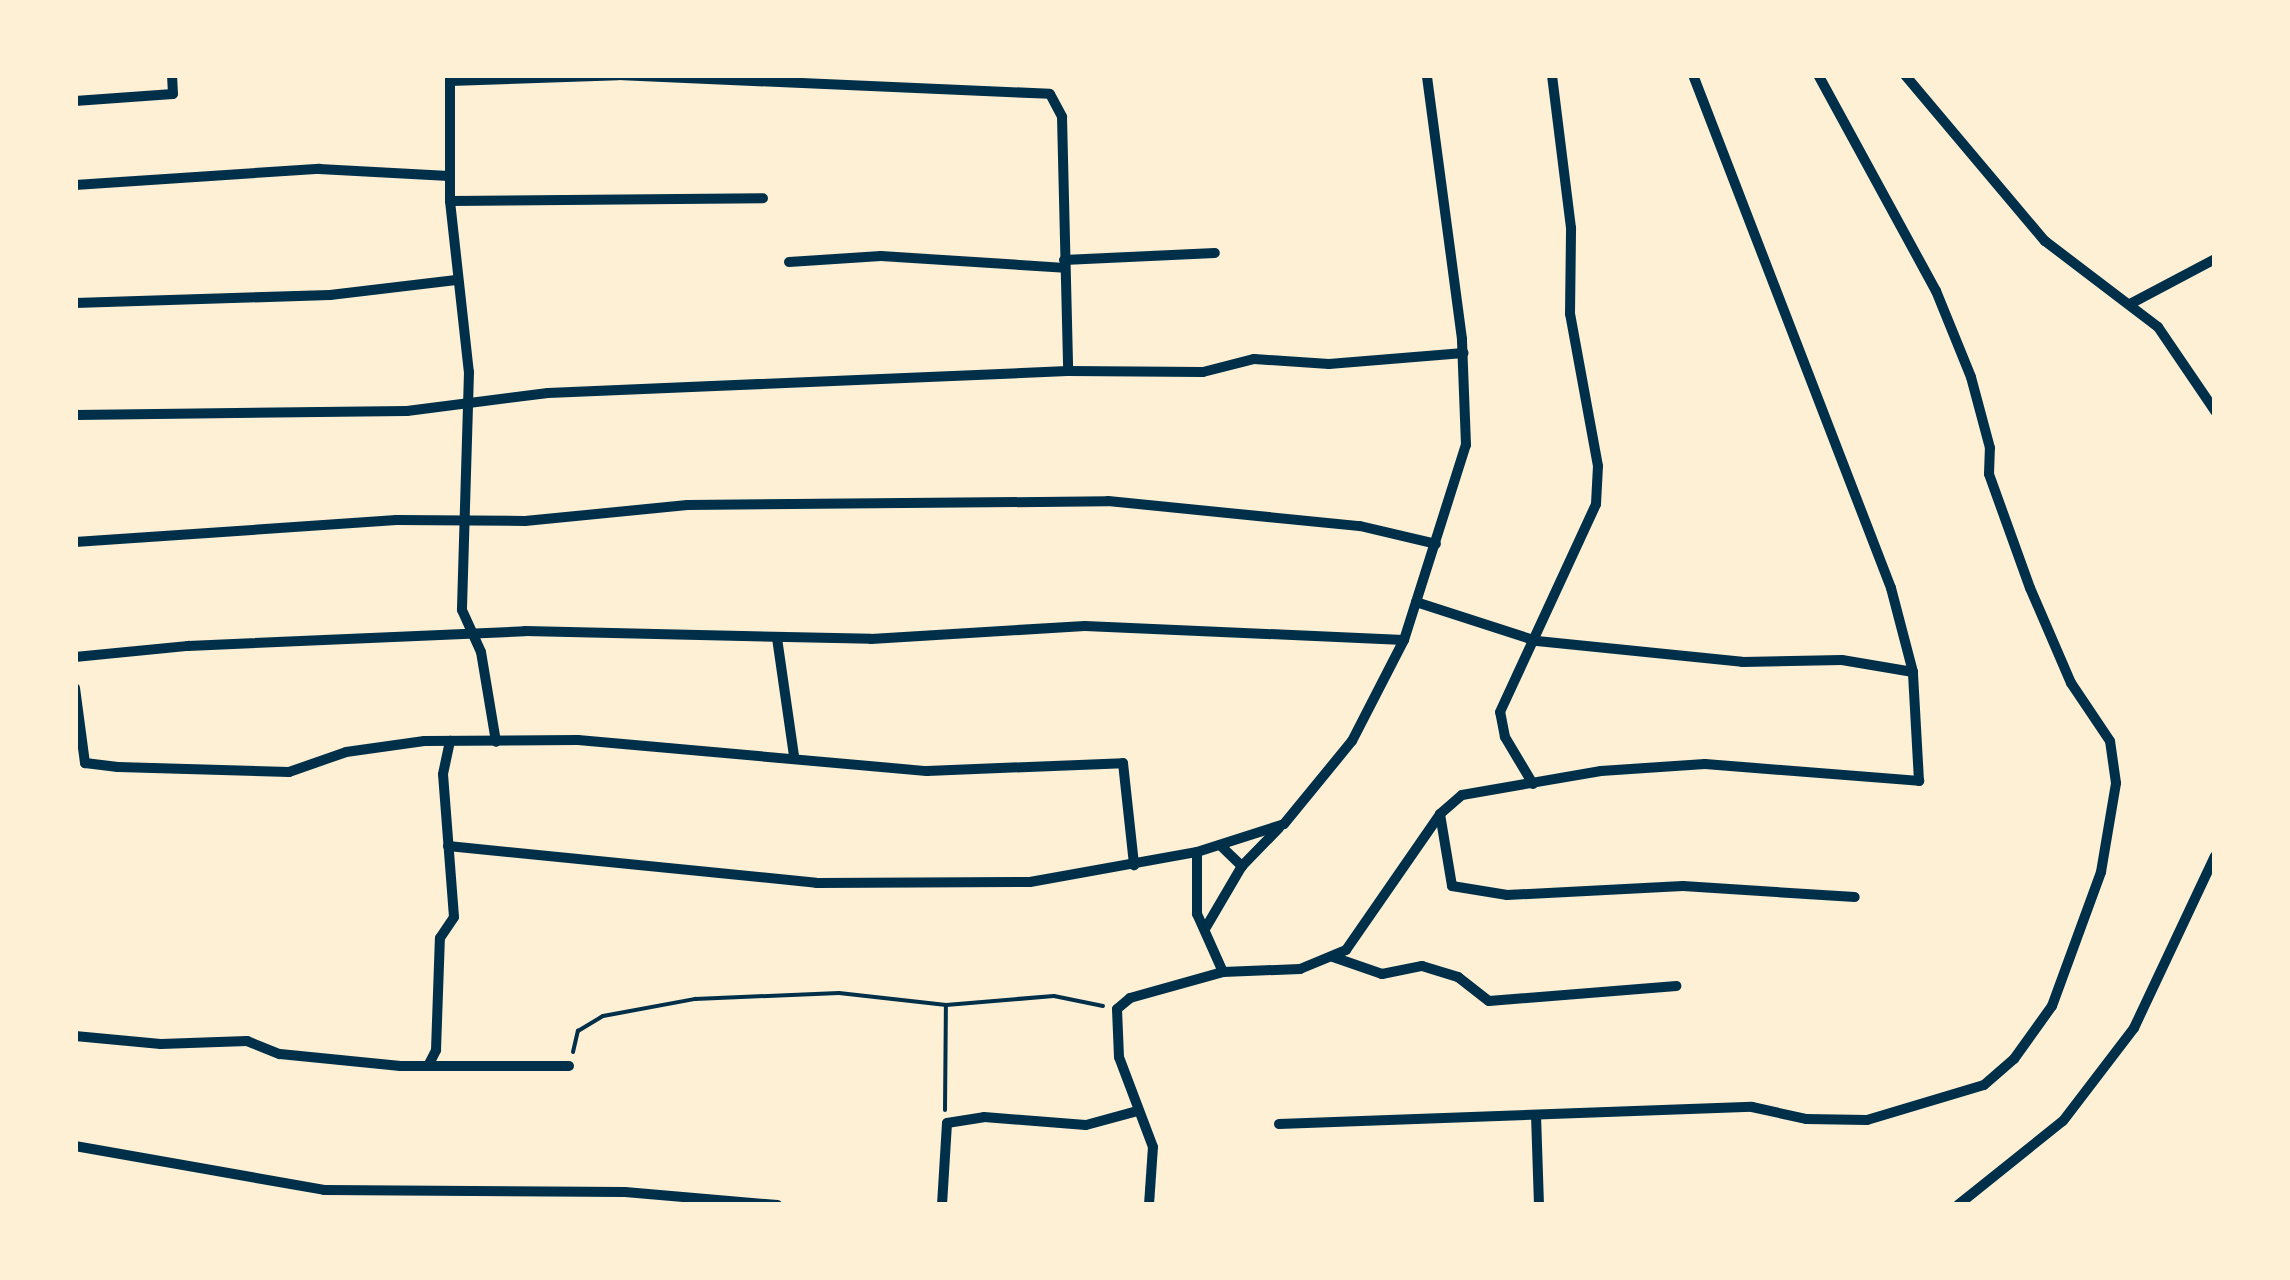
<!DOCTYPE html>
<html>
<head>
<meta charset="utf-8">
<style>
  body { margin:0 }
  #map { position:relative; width:2290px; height:1280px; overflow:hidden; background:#fdf0d5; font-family:"Source Sans 3",sans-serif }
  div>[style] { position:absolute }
  .path>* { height:4px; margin:-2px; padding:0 2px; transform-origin:2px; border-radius:2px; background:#003049 }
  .minor>* { height:10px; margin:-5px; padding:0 5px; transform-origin:5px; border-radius:5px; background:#003049 }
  span { translate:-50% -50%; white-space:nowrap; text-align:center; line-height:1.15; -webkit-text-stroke:9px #fdf0d5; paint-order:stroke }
  .frame { position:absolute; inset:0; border:78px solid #fdf0d5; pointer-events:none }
</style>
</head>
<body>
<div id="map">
  <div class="path">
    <div style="left:573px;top:1052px;width:22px;rotate:-77deg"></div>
    <div style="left:578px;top:1031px;width:29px;rotate:-31deg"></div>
    <div style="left:603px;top:1016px;width:94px;rotate:-10.5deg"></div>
    <div style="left:695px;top:999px;width:144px;rotate:-2.4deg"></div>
    <div style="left:839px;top:993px;width:108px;rotate:6.4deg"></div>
    <div style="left:946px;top:1005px;width:108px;rotate:-4.8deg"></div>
    <div style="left:1054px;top:996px;width:50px;rotate:11.5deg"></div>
    <div style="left:945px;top:1110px;width:105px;rotate:-89.5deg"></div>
  </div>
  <div class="minor">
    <div style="left:1905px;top:75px;width:217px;rotate:49.9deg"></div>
    <div style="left:2045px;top:241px;width:142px;rotate:37.3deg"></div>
    <div style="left:2158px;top:327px;width:102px;rotate:55.8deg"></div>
    <div style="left:450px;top:76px;width:125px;rotate:90deg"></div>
    <div style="left:450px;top:201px;width:172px;rotate:83.7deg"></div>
    <div style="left:469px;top:372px;width:238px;rotate:91.7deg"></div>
    <div style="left:462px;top:610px;width:46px;rotate:65.7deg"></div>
    <div style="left:481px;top:652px;width:91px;rotate:80.5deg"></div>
    <div style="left:450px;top:81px;width:168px;rotate:-2deg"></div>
    <div style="left:618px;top:75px;width:432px;rotate:2.5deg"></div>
    <div style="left:1050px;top:94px;width:26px;rotate:62deg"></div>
    <div style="left:1062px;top:117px;width:254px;rotate:88.6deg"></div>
    <div style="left:75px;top:101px;width:98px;rotate:-4.1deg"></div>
    <div style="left:173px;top:94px;width:19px;rotate:-93deg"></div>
    <div style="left:75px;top:185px;width:245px;rotate:-3.8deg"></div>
    <div style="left:319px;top:169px;width:130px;rotate:3.1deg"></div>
    <div style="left:450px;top:201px;width:313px;rotate:-0.5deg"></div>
    <div style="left:1064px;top:260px;width:151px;rotate:-2.7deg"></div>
    <div style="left:789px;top:262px;width:92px;rotate:-3.7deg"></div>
    <div style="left:881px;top:256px;width:184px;rotate:3.7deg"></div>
    <div style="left:75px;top:303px;width:255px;rotate:-1.8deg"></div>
    <div style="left:330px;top:295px;width:127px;rotate:-6.8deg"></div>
    <div style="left:2130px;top:304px;width:96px;rotate:-27.9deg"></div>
    <div style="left:75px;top:415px;width:332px;rotate:-0.7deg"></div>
    <div style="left:407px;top:411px;width:142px;rotate:-7.3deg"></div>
    <div style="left:548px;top:393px;width:520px;rotate:-2.42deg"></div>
    <div style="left:1068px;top:371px;width:135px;rotate:0.4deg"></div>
    <div style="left:1203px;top:372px;width:53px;rotate:-14.3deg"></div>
    <div style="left:1254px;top:359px;width:75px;rotate:3.8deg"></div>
    <div style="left:1329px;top:364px;width:135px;rotate:-4.7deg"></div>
    <div style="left:75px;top:542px;width:322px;rotate:-3.9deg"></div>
    <div style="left:396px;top:520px;width:129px;rotate:0.4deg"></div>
    <div style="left:525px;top:521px;width:163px;rotate:-5.6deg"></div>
    <div style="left:687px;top:505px;width:421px;rotate:-0.5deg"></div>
    <div style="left:1108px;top:501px;width:253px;rotate:5.7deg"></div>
    <div style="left:1360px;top:526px;width:78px;rotate:13.3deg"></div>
    <div style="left:1416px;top:602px;width:127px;rotate:17.9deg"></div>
    <div style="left:1537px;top:641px;width:206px;rotate:5.8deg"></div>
    <div style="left:1742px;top:662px;width:100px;rotate:-1.1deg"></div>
    <div style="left:1842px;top:660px;width:72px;rotate:9.6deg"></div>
    <div style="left:777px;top:638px;width:119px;rotate:81.8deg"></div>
    <div style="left:75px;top:657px;width:114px;rotate:-5.6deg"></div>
    <div style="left:188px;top:646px;width:337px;rotate:-2.5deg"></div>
    <div style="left:525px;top:631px;width:346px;rotate:1.3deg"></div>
    <div style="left:871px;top:639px;width:214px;rotate:-3.5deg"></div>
    <div style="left:1085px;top:626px;width:319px;rotate:2.5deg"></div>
    <div style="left:75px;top:688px;width:76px;rotate:82.4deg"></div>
    <div style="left:85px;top:763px;width:33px;rotate:7deg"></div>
    <div style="left:118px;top:767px;width:171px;rotate:1.7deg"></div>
    <div style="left:289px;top:772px;width:60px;rotate:-19.3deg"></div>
    <div style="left:346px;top:752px;width:79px;rotate:-8deg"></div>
    <div style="left:424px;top:741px;width:154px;rotate:-0.4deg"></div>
    <div style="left:578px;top:740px;width:350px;rotate:5.1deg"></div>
    <div style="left:927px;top:771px;width:196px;rotate:-2.3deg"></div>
    <div style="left:1123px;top:763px;width:103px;rotate:83.8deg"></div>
    <div style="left:1533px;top:784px;width:55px;rotate:-120.8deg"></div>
    <div style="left:1505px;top:737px;width:25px;rotate:-101deg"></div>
    <div style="left:1500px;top:712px;width:229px;rotate:-65.2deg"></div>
    <div style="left:1596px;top:504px;width:38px;rotate:-87deg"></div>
    <div style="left:1598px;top:466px;width:155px;rotate:-100.4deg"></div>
    <div style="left:1570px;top:314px;width:86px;rotate:-89.3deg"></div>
    <div style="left:1571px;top:228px;width:154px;rotate:-97.1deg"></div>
    <div style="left:1440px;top:814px;width:73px;rotate:80.5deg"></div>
    <div style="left:1452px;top:886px;width:56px;rotate:9.3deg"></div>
    <div style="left:1507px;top:895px;width:176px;rotate:-2.9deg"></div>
    <div style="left:1683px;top:886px;width:172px;rotate:3.7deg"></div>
    <div style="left:448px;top:846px;width:370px;rotate:5.7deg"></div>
    <div style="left:816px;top:883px;width:214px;rotate:-0.3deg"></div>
    <div style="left:1030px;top:882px;width:170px;rotate:-10.2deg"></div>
    <div style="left:1222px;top:847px;width:28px;rotate:44deg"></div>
    <div style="left:1205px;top:929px;width:73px;rotate:-59.6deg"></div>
    <div style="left:1242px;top:866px;width:53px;rotate:-45.8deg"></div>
    <div style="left:1333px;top:957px;width:52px;rotate:19.1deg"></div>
    <div style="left:1382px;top:974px;width:41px;rotate:-11.3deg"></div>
    <div style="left:1422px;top:966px;width:38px;rotate:17deg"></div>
    <div style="left:1458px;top:977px;width:39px;rotate:38deg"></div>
    <div style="left:1489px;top:1001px;width:188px;rotate:-4.6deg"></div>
    <div style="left:1223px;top:972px;width:64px;rotate:-114.1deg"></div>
    <div style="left:1197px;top:914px;width:62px;rotate:-90deg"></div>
    <div style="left:1197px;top:852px;width:91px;rotate:-17.8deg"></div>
    <div style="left:1284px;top:824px;width:107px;rotate:-50.7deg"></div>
    <div style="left:1352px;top:741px;width:114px;rotate:-62.8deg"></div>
    <div style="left:1404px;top:640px;width:205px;rotate:-72.4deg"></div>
    <div style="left:1466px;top:445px;width:106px;rotate:-92.2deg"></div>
    <div style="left:1462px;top:339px;width:266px;rotate:-97.6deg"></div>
    <div style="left:75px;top:1036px;width:86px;rotate:5.3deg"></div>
    <div style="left:161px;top:1044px;width:86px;rotate:-2deg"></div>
    <div style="left:247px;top:1041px;width:35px;rotate:22deg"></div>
    <div style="left:280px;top:1054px;width:121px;rotate:5.7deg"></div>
    <div style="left:400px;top:1066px;width:169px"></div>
    <div style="left:428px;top:1066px;width:18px;rotate:-63deg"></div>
    <div style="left:436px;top:1050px;width:112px;rotate:-88deg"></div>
    <div style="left:440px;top:938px;width:25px;rotate:-56deg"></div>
    <div style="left:454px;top:917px;width:143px;rotate:-94.4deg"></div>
    <div style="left:443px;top:774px;width:34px;rotate:-78deg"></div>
    <div style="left:1536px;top:1115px;width:90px;rotate:88.1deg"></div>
    <div style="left:1279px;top:1124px;width:473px;rotate:-2.1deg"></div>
    <div style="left:1752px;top:1107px;width:55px;rotate:12.5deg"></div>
    <div style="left:1806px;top:1119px;width:61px;rotate:0.9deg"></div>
    <div style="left:1867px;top:1120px;width:122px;rotate:-16.7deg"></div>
    <div style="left:1984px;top:1085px;width:40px;rotate:-41deg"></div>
    <div style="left:2014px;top:1059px;width:65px;rotate:-54.4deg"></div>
    <div style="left:2052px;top:1006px;width:143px;rotate:-69.9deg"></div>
    <div style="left:2101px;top:872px;width:90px;rotate:-80.4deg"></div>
    <div style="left:2116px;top:783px;width:42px;rotate:-98.1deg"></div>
    <div style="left:2110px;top:741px;width:70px;rotate:-123.9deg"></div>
    <div style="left:2071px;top:683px;width:103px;rotate:-113.3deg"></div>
    <div style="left:2030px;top:588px;width:121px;rotate:-109.8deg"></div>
    <div style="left:1989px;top:474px;width:26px;rotate:-88deg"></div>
    <div style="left:1990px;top:448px;width:73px;rotate:-105deg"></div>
    <div style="left:1971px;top:377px;width:93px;rotate:-112.1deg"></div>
    <div style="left:1936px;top:291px;width:246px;rotate:-118.6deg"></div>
    <div style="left:75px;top:1146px;width:253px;rotate:10deg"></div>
    <div style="left:324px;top:1190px;width:301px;rotate:0.4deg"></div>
    <div style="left:625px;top:1192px;width:153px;rotate:4.9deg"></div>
    <div style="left:942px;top:1205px;width:82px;rotate:-86.5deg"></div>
    <div style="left:947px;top:1123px;width:37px;rotate:-9deg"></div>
    <div style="left:984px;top:1117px;width:102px;rotate:4.5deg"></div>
    <div style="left:1086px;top:1125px;width:50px;rotate:-15.2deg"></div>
    <div style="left:1149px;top:1205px;width:58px;rotate:-86.1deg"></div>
    <div style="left:1153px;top:1147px;width:96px;rotate:-110.7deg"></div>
    <div style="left:1119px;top:1057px;width:48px;rotate:-92.4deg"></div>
    <div style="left:1117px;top:1009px;width:17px;rotate:-40deg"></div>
    <div style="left:1130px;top:998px;width:97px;rotate:-15.6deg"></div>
    <div style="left:1223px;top:972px;width:77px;rotate:-2.2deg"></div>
    <div style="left:1300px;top:969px;width:50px;rotate:-22.4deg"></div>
    <div style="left:1346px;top:950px;width:165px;rotate:-55.3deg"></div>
    <div style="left:1440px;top:814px;width:29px;rotate:-41deg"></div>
    <div style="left:1462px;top:795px;width:141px;rotate:-9.8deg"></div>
    <div style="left:1601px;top:771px;width:104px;rotate:-3.9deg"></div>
    <div style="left:1705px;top:764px;width:215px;rotate:4.5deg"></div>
    <div style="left:1919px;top:781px;width:109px;rotate:-93.2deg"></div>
    <div style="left:1913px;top:672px;width:87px;rotate:-104.7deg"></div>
    <div style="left:1891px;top:588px;width:550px;rotate:-111.1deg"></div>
    <div style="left:1958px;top:1205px;width:134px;rotate:-38.7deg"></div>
    <div style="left:2063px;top:1121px;width:117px;rotate:-52.6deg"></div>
    <div style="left:2134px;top:1028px;width:190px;rotate:-64.8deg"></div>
  </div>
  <div class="frame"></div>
</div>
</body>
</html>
